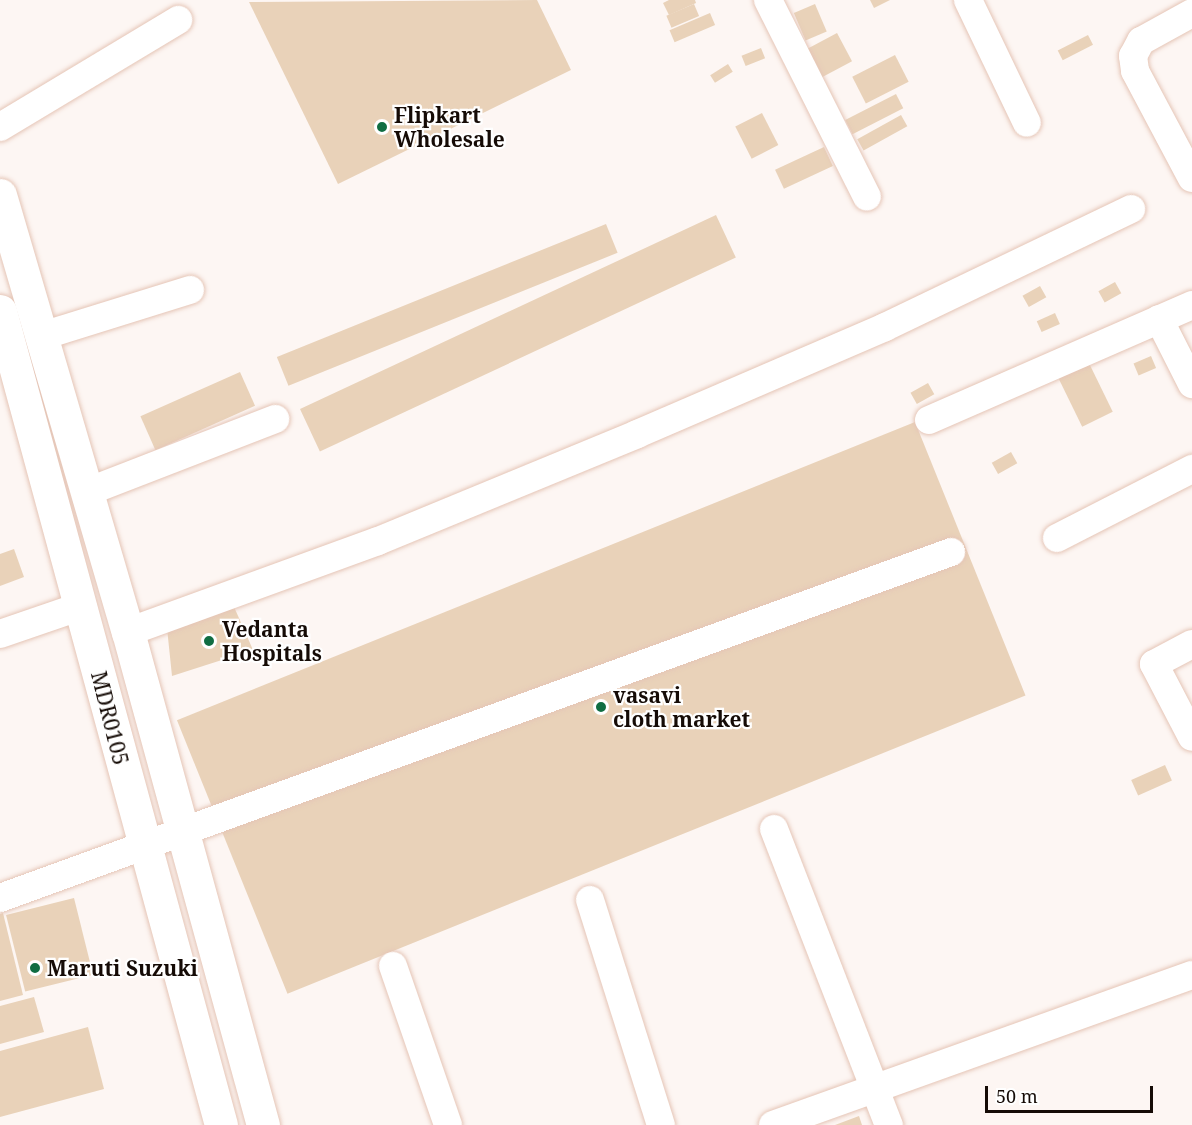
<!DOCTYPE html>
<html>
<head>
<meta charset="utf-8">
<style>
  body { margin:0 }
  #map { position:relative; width:1192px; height:1125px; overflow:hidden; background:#fdf6f3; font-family:"Noto Serif",serif }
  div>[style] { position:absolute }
  .building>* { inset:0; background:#e9d2b9; transform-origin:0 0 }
  .roads { filter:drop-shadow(0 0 2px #e5c5b6) drop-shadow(0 0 2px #e5c5b6) }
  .minor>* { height:28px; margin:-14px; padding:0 14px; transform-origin:14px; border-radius:14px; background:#fff }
  .major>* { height:33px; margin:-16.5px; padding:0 16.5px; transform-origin:16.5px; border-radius:16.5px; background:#fff }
  .dots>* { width:16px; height:16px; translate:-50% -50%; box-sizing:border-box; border:3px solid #fff; border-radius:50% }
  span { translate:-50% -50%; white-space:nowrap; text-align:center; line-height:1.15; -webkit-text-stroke:4.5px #fff; paint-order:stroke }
  .poi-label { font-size:21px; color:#150b06; font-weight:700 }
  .left { translate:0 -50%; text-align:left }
  .street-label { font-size:21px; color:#150b06 }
  .scale { position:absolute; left:985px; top:1086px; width:168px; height:27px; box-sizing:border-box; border:3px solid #150b06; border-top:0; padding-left:8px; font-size:18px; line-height:21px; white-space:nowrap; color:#150b06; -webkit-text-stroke:4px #fff; paint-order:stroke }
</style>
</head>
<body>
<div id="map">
  <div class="building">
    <div style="clip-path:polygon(537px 0,571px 70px,338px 184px,249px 2px)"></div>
    <div style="clip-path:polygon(669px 0,695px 0,696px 3px,669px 15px,663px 3px)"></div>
    <div style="clip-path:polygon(870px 0,890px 0,874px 8px)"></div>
    <div style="left:694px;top:4px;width:13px;height:30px;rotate:67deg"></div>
    <div style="left:815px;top:4px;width:30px;height:23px;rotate:67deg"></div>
    <div style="left:710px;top:13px;width:13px;height:44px;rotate:67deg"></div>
    <div style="left:837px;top:33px;width:32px;height:34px;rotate:62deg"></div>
    <div style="left:1088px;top:35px;width:11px;height:34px;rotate:63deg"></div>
    <div style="left:761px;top:48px;width:11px;height:21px;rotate:68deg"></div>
    <div style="left:895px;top:55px;width:30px;height:48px;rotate:63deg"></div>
    <div style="left:728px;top:64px;width:9px;height:21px;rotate:58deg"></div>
    <div style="left:896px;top:94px;width:16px;height:57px;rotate:63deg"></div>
    <div style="left:762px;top:113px;width:36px;height:30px;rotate:63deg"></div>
    <div style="left:901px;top:115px;width:13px;height:50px;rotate:61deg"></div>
    <div style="left:824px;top:147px;width:21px;height:54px;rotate:65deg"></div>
    <div style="left:716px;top:215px;width:47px;height:459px;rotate:65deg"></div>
    <div style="left:606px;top:224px;width:31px;height:355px;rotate:68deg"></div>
    <div style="left:1115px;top:282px;width:13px;height:19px;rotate:61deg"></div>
    <div style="left:1040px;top:286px;width:13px;height:20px;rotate:61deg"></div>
    <div style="left:1055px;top:313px;width:12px;height:20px;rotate:66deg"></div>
    <div style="left:1151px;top:356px;width:13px;height:19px;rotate:67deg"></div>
    <div style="left:1086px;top:357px;width:61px;height:34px;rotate:64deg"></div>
    <div style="left:240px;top:372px;width:37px;height:109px;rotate:66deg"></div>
    <div style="left:928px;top:383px;width:13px;height:20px;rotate:61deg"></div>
    <div style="left:915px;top:422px;width:295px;height:796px;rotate:68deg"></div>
    <div style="left:1011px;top:452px;width:13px;height:22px;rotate:61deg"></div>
    <div style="clip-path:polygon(14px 549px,24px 577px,0 586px,0 554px)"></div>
    <div style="clip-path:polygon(231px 600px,253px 650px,172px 676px,167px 628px)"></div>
    <div style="left:1165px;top:765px;width:17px;height:37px;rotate:66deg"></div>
    <div style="left:74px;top:898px;width:79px;height:70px;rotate:76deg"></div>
    <div style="clip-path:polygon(3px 913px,23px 995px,0 1001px,0 914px)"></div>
    <div style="clip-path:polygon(34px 997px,44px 1032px,0 1044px,0 1006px)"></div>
    <div style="clip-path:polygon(88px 1027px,104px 1089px,0 1117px,0 1051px)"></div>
    <div style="clip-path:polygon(859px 1116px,862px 1125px,835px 1125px)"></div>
  </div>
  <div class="roads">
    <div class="minor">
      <div style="left:768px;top:0;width:220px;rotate:63.3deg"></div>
      <div style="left:968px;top:0;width:136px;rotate:64.4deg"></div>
      <div style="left:1192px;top:13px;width:58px;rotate:151.2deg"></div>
      <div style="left:1141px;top:41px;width:17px;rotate:118deg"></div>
      <div style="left:1133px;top:56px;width:15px;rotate:82deg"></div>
      <div style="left:1135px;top:71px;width:121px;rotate:62deg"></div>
      <div style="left:0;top:127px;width:208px;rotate:-31deg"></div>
      <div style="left:1159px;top:319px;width:73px;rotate:63.1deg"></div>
      <div style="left:42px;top:336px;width:155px;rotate:-17.3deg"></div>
      <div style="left:929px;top:420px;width:287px;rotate:-23.6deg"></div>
      <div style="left:87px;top:492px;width:202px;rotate:-21.2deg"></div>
      <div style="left:1057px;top:538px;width:152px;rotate:-27.1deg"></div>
      <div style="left:128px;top:632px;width:266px;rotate:-20deg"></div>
      <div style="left:378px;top:541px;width:280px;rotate:-22.4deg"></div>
      <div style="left:637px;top:434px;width:270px;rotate:-23.3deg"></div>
      <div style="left:885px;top:327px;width:273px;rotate:-25.6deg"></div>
      <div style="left:0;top:634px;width:87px;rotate:-18.9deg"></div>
      <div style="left:1192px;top:644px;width:43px;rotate:152.2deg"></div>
      <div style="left:1154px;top:664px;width:82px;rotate:62.5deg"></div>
      <div style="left:774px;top:829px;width:318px;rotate:68.8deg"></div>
      <div style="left:0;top:898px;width:1012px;rotate:-19.99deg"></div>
      <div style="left:590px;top:900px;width:236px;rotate:72.5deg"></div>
      <div style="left:393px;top:966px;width:168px;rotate:70.9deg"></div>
      <div style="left:773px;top:1125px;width:445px;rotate:-19.7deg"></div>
    </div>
    <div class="major">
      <div style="left:0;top:195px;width:455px;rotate:73.7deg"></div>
      <div style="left:128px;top:632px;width:511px;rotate:74.69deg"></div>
      <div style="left:0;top:311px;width:843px;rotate:74.81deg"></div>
    </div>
  </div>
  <div class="dots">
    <div style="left:382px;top:127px;background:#106d42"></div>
    <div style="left:209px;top:641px;background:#106d42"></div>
    <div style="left:601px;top:707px;background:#106d42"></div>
    <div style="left:35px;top:968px;background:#106d42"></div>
  </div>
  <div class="poi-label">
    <span class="left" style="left:394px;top:127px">Flipkart<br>Wholesale</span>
    <span class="left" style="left:222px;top:641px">Vedanta<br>Hospitals</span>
    <span class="left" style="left:613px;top:707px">vasavi<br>cloth market</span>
    <span class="left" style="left:47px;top:968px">Maruti Suzuki</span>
  </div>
  <div class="street-label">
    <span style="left:110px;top:718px;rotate:76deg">MDR0105</span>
  </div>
  <div class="scale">50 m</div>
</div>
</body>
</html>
